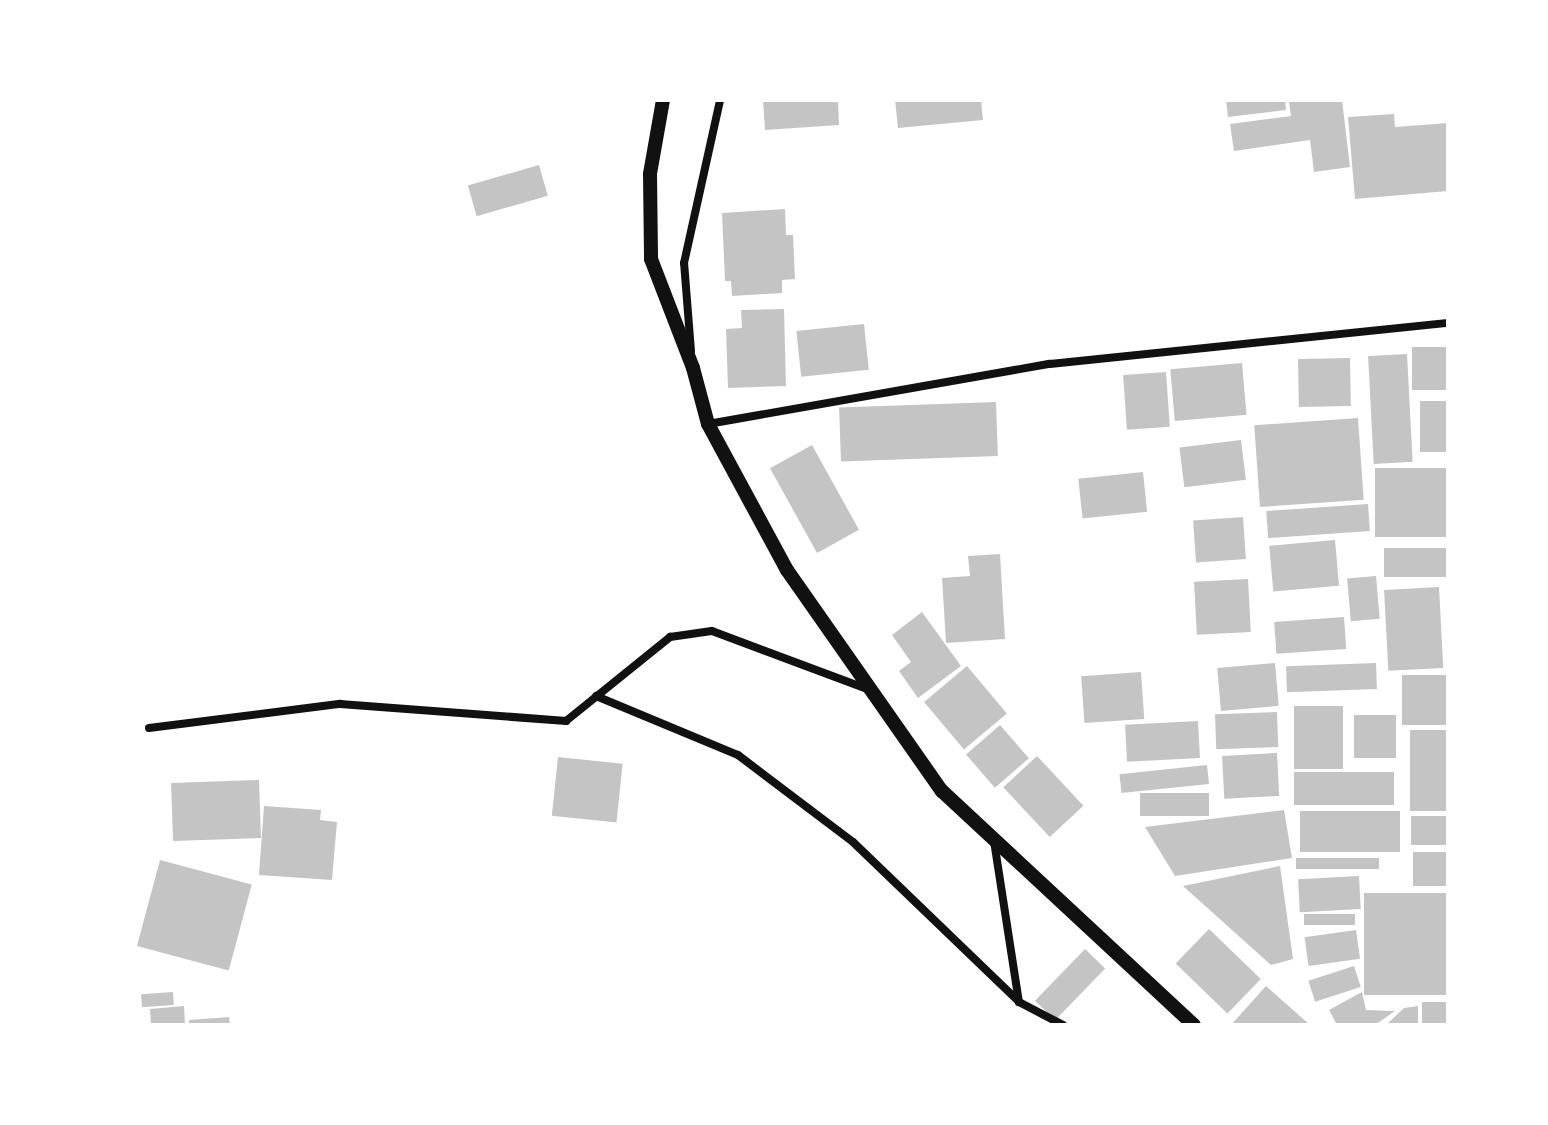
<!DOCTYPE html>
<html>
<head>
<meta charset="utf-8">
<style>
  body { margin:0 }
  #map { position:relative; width:1548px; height:1125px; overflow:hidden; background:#fff; font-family:"Libre Baskerville",serif }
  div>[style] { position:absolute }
  .building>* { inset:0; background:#c4c4c4; transform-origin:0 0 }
  .minor>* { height:8px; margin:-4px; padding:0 4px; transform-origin:4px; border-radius:4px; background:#111 }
  .tertiary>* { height:14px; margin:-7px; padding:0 7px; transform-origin:7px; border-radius:7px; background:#111 }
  span { translate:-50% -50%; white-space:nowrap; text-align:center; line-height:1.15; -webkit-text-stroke:6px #fff; paint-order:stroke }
  .frame { position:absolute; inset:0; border:102px solid #fff; pointer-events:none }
</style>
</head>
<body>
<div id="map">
  <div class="building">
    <div style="clip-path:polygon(763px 100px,838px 100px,839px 125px,765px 130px)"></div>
    <div style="clip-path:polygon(895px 100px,981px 100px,983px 120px,898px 128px)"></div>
    <div style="clip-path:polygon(1226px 100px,1285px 100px,1286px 110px,1228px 117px)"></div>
    <div style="clip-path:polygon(1342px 100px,1350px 167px,1314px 172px,1310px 140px,1234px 151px,1230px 124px,1291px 116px,1289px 102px)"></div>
    <div style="clip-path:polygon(1394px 114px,1395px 127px,1448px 123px,1448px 191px,1355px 199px,1348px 117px)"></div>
    <div style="left:539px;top:165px;width:32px;height:74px;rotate:74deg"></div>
    <div style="clip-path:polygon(785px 209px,786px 235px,793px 235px,795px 279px,782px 280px,782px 293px,732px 296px,731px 281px,725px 281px,722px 213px)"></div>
    <div style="clip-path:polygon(784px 309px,786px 386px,728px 388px,726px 329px,742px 328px,741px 310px)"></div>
    <div style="left:864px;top:324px;width:46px;height:68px;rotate:84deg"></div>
    <div style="left:1448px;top:347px;width:43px;height:36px;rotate:90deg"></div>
    <div style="left:1407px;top:354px;width:108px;height:39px;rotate:87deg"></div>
    <div style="left:1350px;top:358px;width:48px;height:52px;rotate:89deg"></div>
    <div style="left:1242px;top:363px;width:52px;height:72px;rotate:85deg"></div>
    <div style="left:1166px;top:372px;width:55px;height:43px;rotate:86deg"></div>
    <div style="left:1448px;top:401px;width:51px;height:28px;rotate:90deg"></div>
    <div style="left:996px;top:402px;width:54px;height:157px;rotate:88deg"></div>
    <div style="left:1358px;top:418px;width:82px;height:104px;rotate:86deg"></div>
    <div style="left:1241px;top:440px;width:40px;height:62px;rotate:83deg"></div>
    <div style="left:812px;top:445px;width:97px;height:48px;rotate:61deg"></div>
    <div style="left:1448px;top:468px;width:69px;height:73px;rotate:90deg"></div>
    <div style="left:1143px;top:472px;width:40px;height:65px;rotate:84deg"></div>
    <div style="left:1368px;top:504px;width:27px;height:102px;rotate:86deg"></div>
    <div style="left:1243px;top:517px;width:42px;height:50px;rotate:86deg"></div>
    <div style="left:1335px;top:540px;width:46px;height:66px;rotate:85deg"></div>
    <div style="left:1448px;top:548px;width:29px;height:64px;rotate:90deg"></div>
    <div style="clip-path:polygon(1000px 554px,1005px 639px,946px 643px,942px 578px,970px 576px,968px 556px)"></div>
    <div style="left:1376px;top:576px;width:43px;height:29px;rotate:85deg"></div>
    <div style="left:1248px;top:579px;width:53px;height:54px;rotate:87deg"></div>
    <div style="left:1439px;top:587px;width:81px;height:55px;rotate:87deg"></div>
    <div style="clip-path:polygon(922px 612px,961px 666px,918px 698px,899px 671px,911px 662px,892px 635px)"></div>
    <div style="left:1344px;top:617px;width:32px;height:70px;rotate:86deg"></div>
    <div style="left:1275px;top:663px;width:43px;height:58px;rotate:85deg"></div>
    <div style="left:1376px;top:663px;width:26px;height:90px;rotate:88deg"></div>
    <div style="left:967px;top:666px;width:62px;height:56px;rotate:50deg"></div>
    <div style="left:1141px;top:672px;width:47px;height:60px;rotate:86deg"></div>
    <div style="left:1448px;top:675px;width:50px;height:46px;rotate:90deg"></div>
    <div style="left:1294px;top:706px;width:49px;height:63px"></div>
    <div style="left:1277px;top:712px;width:35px;height:62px;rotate:88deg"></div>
    <div style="left:1396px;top:715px;width:43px;height:42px;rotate:90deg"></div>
    <div style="left:1198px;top:721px;width:37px;height:73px;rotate:87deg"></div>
    <div style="left:1000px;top:725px;width:44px;height:45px;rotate:49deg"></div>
    <div style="left:1448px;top:730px;width:81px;height:38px;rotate:90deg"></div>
    <div style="left:1277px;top:753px;width:43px;height:55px;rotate:87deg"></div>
    <div style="left:1037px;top:756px;width:68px;height:46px;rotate:47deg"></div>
    <div style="left:558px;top:757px;width:65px;height:59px;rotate:6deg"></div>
    <div style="left:1207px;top:765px;width:19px;height:88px;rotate:84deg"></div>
    <div style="left:1394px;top:772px;width:33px;height:100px;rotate:90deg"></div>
    <div style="left:259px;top:780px;width:58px;height:88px;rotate:88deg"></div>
    <div style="left:1209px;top:793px;width:23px;height:69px;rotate:90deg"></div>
    <div style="clip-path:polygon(264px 806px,321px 810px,320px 820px,337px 822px,332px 880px,259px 875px)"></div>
    <div style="clip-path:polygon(1284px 810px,1292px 858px,1175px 876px,1145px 827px)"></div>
    <div style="left:1400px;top:811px;width:41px;height:100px;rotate:90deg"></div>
    <div style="left:1448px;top:816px;width:29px;height:37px;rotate:90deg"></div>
    <div style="left:1448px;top:852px;width:34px;height:35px;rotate:90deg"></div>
    <div style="left:1379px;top:858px;width:11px;height:83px;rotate:90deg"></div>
    <div style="left:160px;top:860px;width:95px;height:89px;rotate:15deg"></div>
    <div style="clip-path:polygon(1280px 866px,1293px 959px,1271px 965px,1183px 886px)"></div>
    <div style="left:1359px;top:876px;width:33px;height:61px;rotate:87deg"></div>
    <div style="left:1448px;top:893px;width:102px;height:84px;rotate:90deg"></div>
    <div style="left:1355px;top:914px;width:11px;height:51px;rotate:90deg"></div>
    <div style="left:1209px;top:929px;width:72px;height:48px;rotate:44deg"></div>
    <div style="left:1356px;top:930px;width:29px;height:52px;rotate:82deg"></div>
    <div style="left:1085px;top:949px;width:28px;height:72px;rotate:44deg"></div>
    <div style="left:1354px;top:966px;width:22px;height:48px;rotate:72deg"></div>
    <div style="clip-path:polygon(1266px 986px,1310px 1025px,1231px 1025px)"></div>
    <div style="left:173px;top:992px;width:13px;height:32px;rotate:86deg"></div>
    <div style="clip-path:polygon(1362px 992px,1366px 1010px,1395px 1011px,1375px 1025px,1337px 1025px,1329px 1010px)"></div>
    <div style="left:1448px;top:1002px;width:23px;height:26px;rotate:90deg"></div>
    <div style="clip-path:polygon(184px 1006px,185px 1025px,151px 1025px,150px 1009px)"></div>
    <div style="clip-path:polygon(1418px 1006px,1418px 1025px,1386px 1025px,1404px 1008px)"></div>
    <div style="clip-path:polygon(229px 1017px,230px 1025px,189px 1025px,189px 1020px)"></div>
  </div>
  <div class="minor">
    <div style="left:691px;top:351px;width:88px;rotate:-94.5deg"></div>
    <div style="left:684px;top:263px;width:167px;rotate:-77.5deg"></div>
    <div style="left:708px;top:424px;width:347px;rotate:-10deg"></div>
    <div style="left:1050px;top:364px;width:400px;rotate:-5.9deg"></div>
    <div style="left:596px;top:696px;width:154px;rotate:22.6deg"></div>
    <div style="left:738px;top:755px;width:144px;rotate:37.1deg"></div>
    <div style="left:853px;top:842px;width:231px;rotate:43.9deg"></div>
    <div style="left:1019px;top:1002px;width:50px;rotate:27.6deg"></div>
    <div style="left:149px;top:728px;width:193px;rotate:-7.2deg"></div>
    <div style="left:340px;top:704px;width:227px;rotate:4.3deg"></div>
    <div style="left:566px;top:721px;width:134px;rotate:-38.9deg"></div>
    <div style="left:670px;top:637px;width:42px;rotate:-8.1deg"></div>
    <div style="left:712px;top:631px;width:165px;rotate:20.5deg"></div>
    <div style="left:994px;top:841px;width:163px;rotate:81.2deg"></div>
  </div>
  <div class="tertiary">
    <div style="left:663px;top:100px;width:75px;rotate:100deg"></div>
    <div style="left:650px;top:174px;width:85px;rotate:89.3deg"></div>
    <div style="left:651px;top:259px;width:117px;rotate:68.9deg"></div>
    <div style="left:693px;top:368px;width:58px;rotate:75deg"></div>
    <div style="left:708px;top:424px;width:166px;rotate:61.6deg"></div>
    <div style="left:787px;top:570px;width:270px;rotate:55deg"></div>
    <div style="left:942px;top:791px;width:344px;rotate:42.9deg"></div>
  </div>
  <div class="frame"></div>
</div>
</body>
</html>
